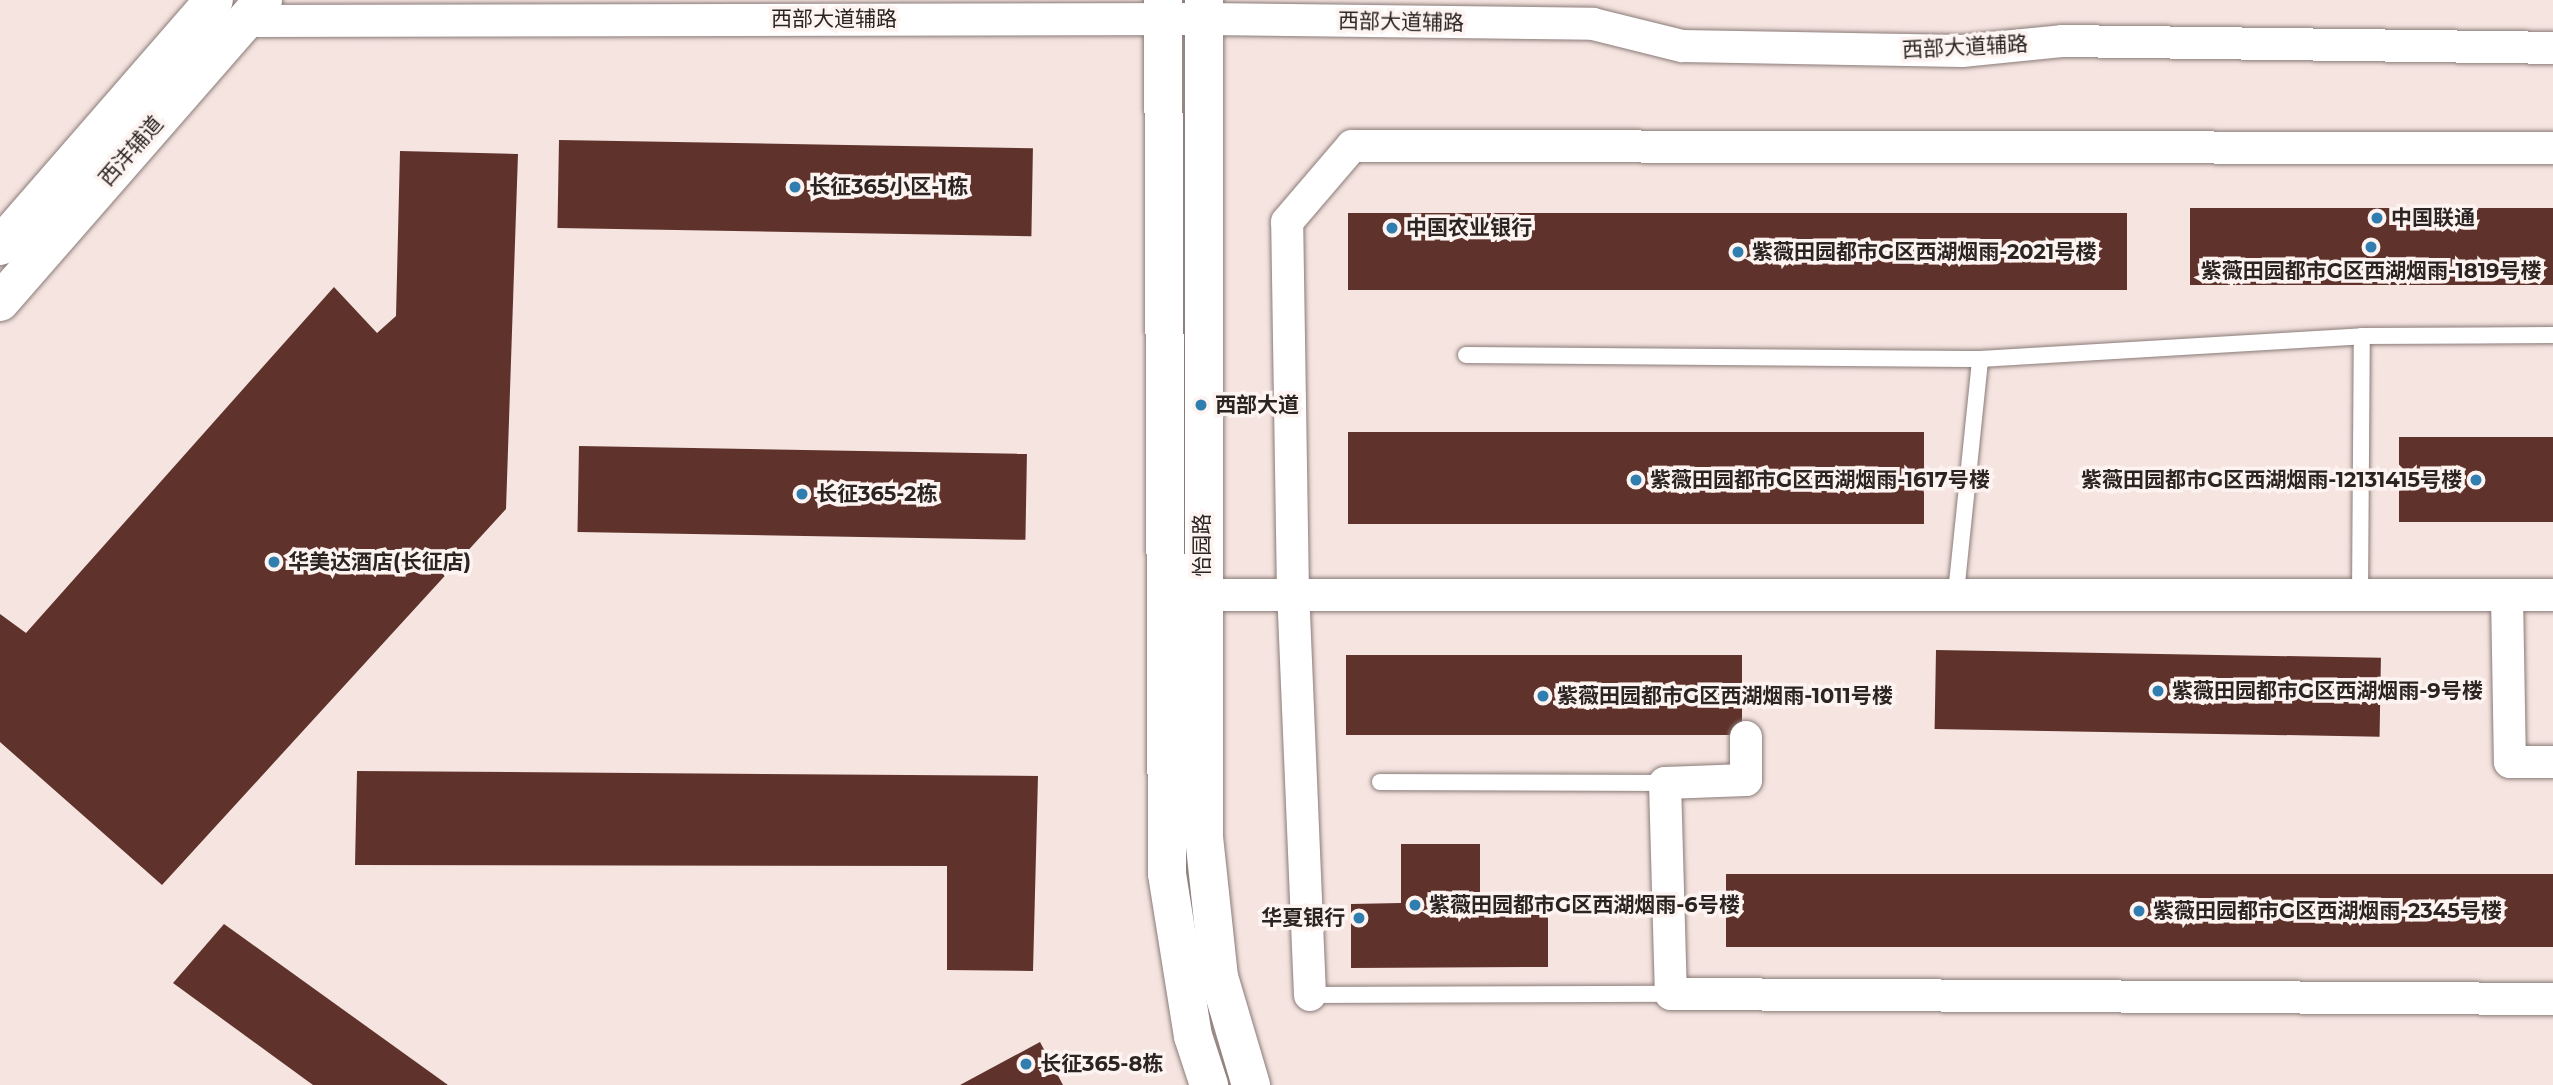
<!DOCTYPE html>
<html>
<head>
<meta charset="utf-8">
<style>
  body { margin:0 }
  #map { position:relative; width:2553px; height:1085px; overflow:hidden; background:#f5e4e0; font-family:Montserrat,"Noto Sans SC",sans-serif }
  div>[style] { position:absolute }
  .building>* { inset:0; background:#5f332b; transform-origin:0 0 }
  .roads { filter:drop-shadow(0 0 2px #8a7b78) drop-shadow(0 0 2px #8a7b78) }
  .service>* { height:16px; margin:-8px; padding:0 8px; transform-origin:8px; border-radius:8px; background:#fff }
  .minor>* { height:32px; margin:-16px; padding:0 16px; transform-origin:16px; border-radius:16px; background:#fff }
  .tertiary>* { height:38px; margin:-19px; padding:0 19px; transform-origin:19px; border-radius:19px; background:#fff }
  .dots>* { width:19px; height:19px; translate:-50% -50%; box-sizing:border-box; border:4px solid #fdf3f1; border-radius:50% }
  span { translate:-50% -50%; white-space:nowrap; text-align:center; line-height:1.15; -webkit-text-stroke:7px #fdf3f1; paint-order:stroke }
  .street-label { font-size:21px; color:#2a2423 }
  .poi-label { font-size:21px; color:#2a2423; font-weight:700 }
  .left { translate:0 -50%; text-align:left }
  .right { translate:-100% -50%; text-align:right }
</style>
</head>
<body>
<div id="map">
  <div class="building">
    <div style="left:559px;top:140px;width:474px;height:88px;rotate:1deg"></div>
    <div style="clip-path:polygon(400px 151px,518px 154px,506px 509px,162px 885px,0 742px,0 614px,26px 633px,334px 287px,377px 333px,396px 316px)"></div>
    <div style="left:2190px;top:208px;width:363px;height:77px"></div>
    <div style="left:1348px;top:213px;width:779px;height:77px"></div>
    <div style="left:1348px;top:432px;width:576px;height:92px"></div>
    <div style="left:2399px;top:437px;width:154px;height:85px"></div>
    <div style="left:579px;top:446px;width:448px;height:86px;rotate:1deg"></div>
    <div style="left:1936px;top:650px;width:445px;height:79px;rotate:1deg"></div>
    <div style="left:1346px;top:655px;width:396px;height:80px"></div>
    <div style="clip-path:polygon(357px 771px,1038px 776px,1033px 971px,947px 970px,947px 866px,355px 865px)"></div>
    <div style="clip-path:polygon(1401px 844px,1480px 844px,1480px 908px,1548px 907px,1548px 967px,1351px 968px,1351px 904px,1401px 903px)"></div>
    <div style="left:1726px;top:874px;width:827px;height:73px"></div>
    <div style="clip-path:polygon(224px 924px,448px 1085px,313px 1085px,173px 983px)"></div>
    <div style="clip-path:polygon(1040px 1042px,1063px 1085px,960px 1085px)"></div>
  </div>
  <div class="roads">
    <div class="service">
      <div style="left:1466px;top:355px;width:514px;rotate:0.45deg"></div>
      <div style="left:1980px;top:359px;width:383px;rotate:-3.4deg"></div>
      <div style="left:2362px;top:336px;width:191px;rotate:-0.3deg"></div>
      <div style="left:1956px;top:593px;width:235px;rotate:-84.1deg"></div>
      <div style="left:2360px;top:595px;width:259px;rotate:-89.6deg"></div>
      <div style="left:1380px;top:782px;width:285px;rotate:0.2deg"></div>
      <div style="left:1310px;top:995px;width:361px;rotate:-0.2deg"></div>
    </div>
    <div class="minor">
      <div style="left:245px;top:21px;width:958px;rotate:-0.12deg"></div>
      <div style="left:1203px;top:19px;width:390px;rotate:0.7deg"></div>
      <div style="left:1593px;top:24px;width:92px;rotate:13.9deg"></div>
      <div style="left:1682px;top:46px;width:280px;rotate:1deg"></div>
      <div style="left:1962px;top:51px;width:100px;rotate:-5.7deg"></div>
      <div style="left:2062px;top:41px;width:491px;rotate:0.8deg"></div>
      <div style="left:1203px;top:595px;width:1304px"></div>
      <div style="left:2553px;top:595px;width:46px;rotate:180deg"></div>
      <div style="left:2507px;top:595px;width:167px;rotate:89deg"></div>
      <div style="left:2510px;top:762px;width:43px"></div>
      <div style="left:1746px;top:737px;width:43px;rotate:90deg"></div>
      <div style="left:1746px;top:780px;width:81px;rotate:177.9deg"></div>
      <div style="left:1665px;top:783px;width:211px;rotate:88.4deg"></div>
      <div style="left:1671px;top:994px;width:882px;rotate:0.32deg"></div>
      <div style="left:1310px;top:995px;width:401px;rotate:-92.4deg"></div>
      <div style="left:1293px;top:594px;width:372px;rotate:-90.9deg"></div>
      <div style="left:1287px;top:222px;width:100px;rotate:-49.5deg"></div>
      <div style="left:1352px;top:146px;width:1201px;rotate:0.1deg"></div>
    </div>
    <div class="tertiary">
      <div style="left:1163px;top:0;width:874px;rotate:89.74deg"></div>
      <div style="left:1167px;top:874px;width:164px;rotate:80.9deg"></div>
      <div style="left:1193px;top:1036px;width:52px;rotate:71.9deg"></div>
      <div style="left:1204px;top:0;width:837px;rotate:90deg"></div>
      <div style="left:1204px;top:837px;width:141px;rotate:83.9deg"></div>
      <div style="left:1219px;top:977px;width:113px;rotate:73.5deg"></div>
      <div style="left:0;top:246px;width:326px;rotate:-49deg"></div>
      <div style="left:0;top:302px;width:400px;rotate:-48.9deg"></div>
    </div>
  </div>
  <div class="dots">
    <div style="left:795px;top:187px;background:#307daf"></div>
    <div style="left:2377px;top:218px;background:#307daf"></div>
    <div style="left:1392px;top:228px;background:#307daf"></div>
    <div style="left:2371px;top:247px;background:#307daf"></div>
    <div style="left:1738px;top:252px;background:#307daf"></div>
    <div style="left:1201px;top:405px;background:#307daf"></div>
    <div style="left:1636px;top:480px;background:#307daf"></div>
    <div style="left:2476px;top:480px;background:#307daf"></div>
    <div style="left:802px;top:494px;background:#307daf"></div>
    <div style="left:274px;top:562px;background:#307daf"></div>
    <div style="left:2158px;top:691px;background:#307daf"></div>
    <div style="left:1543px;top:696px;background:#307daf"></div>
    <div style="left:1415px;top:905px;background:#307daf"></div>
    <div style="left:2139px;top:911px;background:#307daf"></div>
    <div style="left:1359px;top:918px;background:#307daf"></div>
    <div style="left:1026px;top:1064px;background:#307daf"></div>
  </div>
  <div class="street-label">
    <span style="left:834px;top:19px">西部大道辅路</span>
    <span style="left:1401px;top:22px;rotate:1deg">西部大道辅路</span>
    <span style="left:1965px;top:47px;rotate:-3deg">西部大道辅路</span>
    <span style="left:131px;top:151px;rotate:-49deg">西沣辅道</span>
    <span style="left:1202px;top:545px;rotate:-90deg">怡园路</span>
  </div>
  <div class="poi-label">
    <span class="left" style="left:809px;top:187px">长征365小区-1栋</span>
    <span class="left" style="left:2391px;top:218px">中国联通</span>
    <span class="left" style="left:1406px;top:228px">中国农业银行</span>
    <span class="left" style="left:1752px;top:252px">紫薇田园都市G区西湖烟雨-2021号楼</span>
    <span style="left:2371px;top:271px">紫薇田园都市G区西湖烟雨-1819号楼</span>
    <span class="left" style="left:1215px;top:405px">西部大道</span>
    <span class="left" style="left:1650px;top:480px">紫薇田园都市G区西湖烟雨-1617号楼</span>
    <span class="right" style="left:2462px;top:480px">紫薇田园都市G区西湖烟雨-12131415号楼</span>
    <span class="left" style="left:816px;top:494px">长征365-2栋</span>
    <span class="left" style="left:288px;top:562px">华美达酒店(长征店)</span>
    <span class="left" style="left:2172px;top:691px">紫薇田园都市G区西湖烟雨-9号楼</span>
    <span class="left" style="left:1557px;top:696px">紫薇田园都市G区西湖烟雨-1011号楼</span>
    <span class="left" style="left:1429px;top:905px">紫薇田园都市G区西湖烟雨-6号楼</span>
    <span class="left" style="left:2153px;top:911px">紫薇田园都市G区西湖烟雨-2345号楼</span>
    <span class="right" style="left:1345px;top:918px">华夏银行</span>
    <span class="left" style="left:1040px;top:1064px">长征365-8栋</span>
  </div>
</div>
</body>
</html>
